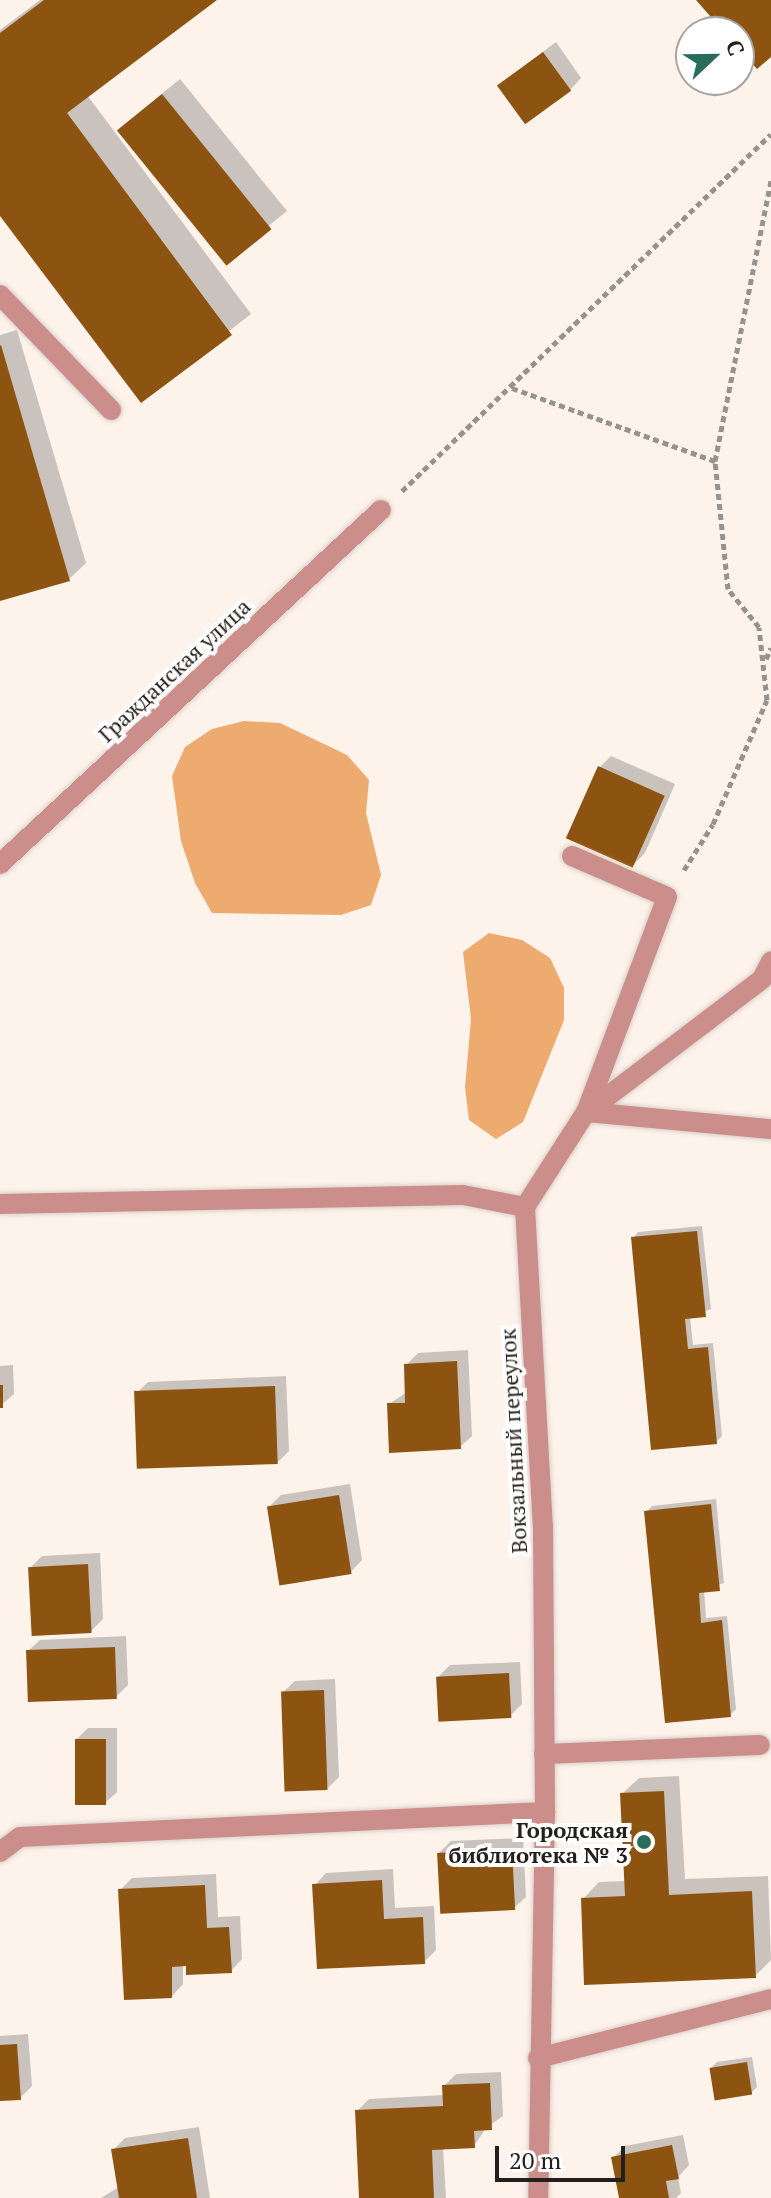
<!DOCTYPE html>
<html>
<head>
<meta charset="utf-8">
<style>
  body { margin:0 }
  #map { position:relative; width:771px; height:2198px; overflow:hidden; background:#fdf3eb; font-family:"PT Serif",serif }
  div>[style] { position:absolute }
  .forest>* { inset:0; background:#edab70 }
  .shadow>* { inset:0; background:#0003; transform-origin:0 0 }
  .building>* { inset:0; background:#8d5310; transform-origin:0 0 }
  .path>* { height:5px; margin-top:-2.5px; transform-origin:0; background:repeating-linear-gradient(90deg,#99928c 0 6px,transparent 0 10px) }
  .roads { filter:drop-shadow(0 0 2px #dad1ca) drop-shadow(0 0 2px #dad1ca) }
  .minor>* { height:20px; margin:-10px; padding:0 10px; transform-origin:10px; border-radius:10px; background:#cc8e8a }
  .dots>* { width:22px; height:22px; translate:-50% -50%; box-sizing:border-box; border:4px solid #fff; border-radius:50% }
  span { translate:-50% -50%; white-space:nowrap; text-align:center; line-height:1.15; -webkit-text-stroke:8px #fff; paint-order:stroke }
  .street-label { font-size:22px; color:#231f1c }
  .poi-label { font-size:22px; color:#231f1c; font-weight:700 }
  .right { translate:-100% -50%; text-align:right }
  .north { position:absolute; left:675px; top:16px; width:80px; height:80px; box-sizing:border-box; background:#fff; border:2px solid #a7a5a4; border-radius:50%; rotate:68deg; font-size:22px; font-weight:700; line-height:32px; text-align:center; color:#231f1c }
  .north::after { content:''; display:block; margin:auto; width:28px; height:36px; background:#2a6c5b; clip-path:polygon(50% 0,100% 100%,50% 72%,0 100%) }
  .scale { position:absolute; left:495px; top:2146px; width:130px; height:36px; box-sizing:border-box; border:4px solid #231f1c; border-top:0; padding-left:10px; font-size:24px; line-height:28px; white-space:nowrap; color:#231f1c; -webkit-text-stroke:6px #fff; paint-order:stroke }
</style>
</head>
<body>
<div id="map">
  <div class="forest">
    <div style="clip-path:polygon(244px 721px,280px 723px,347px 755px,369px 780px,366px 813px,381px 875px,371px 905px,341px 915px,212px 913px,195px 883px,181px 841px,172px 776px,185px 747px,212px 729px)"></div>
    <div style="clip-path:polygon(489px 933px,522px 940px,550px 958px,564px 988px,564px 1020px,523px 1122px,496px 1139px,469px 1120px,465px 1087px,471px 1019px,463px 952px)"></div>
  </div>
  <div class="shadow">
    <div style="clip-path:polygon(40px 0,213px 0,87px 95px,251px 314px,141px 400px,0 213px,0 30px)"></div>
    <div style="clip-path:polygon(556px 42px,581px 78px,570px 90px,499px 85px)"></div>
    <div style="left:180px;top:79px;width:170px;height:79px;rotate:51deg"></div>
    <div style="clip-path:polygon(17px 330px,86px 563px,69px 579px,0 599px,0 335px)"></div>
    <div style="clip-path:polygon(611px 756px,675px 784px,645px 853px,633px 865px,599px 768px)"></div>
    <div style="clip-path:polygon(702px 1226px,711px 1309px,690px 1317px,693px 1345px,713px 1343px,722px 1436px,716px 1442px,633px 1238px,638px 1232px)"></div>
    <div style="clip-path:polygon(468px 1350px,472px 1436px,460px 1447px,389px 1404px,407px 1392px,406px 1365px,418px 1353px)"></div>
    <div style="clip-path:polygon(13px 1365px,14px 1394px,0 1406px,0 1366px)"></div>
    <div style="clip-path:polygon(286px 1376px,289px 1451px,278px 1462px,136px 1394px,148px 1382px)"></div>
    <div style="clip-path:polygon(350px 1484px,362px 1560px,351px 1572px,269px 1507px,281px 1495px)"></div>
    <div style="clip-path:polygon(716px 1499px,724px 1583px,704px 1590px,706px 1618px,727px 1616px,736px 1709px,730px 1715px,647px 1511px,652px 1506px)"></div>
    <div style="clip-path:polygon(100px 1553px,103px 1619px,91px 1631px,30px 1568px,42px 1556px)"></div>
    <div style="clip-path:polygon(126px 1636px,128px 1685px,116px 1697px,28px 1651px,40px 1640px)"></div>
    <div style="clip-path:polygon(520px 1662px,522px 1704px,510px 1716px,438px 1677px,450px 1665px)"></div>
    <div style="clip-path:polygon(335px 1679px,339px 1777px,328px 1788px,283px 1692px,295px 1681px)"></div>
    <div style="clip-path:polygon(88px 1728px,117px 1728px,117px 1792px,105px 1803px,77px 1739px)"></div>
    <div style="clip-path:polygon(679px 1776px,685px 1879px,768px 1876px,771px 1960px,755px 1976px,583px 1899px,599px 1882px,626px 1881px,622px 1794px,639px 1778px)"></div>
    <div style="clip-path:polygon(523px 1838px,526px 1897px,514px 1908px,439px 1853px,451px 1841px)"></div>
    <div style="clip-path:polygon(393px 1869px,395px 1908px,434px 1906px,436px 1950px,424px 1962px,315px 1885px,326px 1873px)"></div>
    <div style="clip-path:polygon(216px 1874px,218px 1917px,240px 1916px,242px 1959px,231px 1971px,183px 1964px,183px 1984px,172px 1996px,120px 1890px,132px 1878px)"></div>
    <div style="clip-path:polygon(28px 2034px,32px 2086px,20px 2098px,0 2099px,0 2036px)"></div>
    <div style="clip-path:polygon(752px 2057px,757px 2087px,751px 2093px,711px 2068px,717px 2062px)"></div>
    <div style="clip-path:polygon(501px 2072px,503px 2116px,486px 2128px,474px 2146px,443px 2148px,446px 2198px,361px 2198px,357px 2111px,369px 2099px,444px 2095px,444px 2086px,456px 2074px)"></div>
    <div style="clip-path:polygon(199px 2127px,210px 2198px,101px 2198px,119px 2187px,113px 2150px,125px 2138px)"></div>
    <div style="clip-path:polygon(683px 2135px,689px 2165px,678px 2177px,681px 2193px,676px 2198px,621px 2198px,613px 2158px,625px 2146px)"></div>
  </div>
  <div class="building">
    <div style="clip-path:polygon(44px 0,217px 0,67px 113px,232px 335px,141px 403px,0 216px,0 33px)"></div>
    <div style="clip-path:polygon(696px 0,771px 0,771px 57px,757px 69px,739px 49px,739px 32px,724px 32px)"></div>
    <div style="left:543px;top:52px;width:48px;height:57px;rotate:54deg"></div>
    <div style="left:162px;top:94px;width:174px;height:58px;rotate:51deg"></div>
    <div style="clip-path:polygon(1px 345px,70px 581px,0 601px,0 346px)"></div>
    <div style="left:598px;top:766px;width:73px;height:79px;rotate:24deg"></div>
    <div style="clip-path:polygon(697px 1231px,706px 1317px,685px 1319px,688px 1349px,708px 1347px,717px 1444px,651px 1450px,631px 1237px)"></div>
    <div style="clip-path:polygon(457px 1361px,461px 1449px,389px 1453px,387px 1403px,405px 1403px,404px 1364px)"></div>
    <div style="left:0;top:1385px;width:3px;height:23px"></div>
    <div style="left:275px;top:1386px;width:78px;height:141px;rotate:88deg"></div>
    <div style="left:339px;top:1495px;width:80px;height:73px;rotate:81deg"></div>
    <div style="clip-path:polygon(711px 1504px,720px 1591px,699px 1593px,701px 1623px,722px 1620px,731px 1717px,665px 1723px,644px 1511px)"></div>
    <div style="left:88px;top:1564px;width:69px;height:60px;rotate:87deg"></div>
    <div style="left:115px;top:1647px;width:52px;height:89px;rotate:88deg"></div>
    <div style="left:509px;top:1673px;width:45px;height:73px;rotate:87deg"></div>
    <div style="left:324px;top:1690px;width:100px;height:43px;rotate:88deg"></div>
    <div style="left:75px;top:1739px;width:31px;height:66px"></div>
    <div style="clip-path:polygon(664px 1791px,669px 1895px,752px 1891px,756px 1978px,584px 1985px,581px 1898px,625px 1896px,620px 1793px)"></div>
    <div style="left:512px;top:1849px;width:61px;height:75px;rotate:87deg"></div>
    <div style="clip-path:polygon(382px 1880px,384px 1919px,423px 1917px,425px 1964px,317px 1969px,312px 1884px)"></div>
    <div style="clip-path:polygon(205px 1885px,207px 1928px,229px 1927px,232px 1973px,186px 1975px,186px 1966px,172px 1967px,172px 1998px,124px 2000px,118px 1889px)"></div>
    <div style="clip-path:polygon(17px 2044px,21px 2100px,0 2101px,0 2045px)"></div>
    <div style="left:747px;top:2062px;width:33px;height:38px;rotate:81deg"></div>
    <div style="clip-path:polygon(490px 2083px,492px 2130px,474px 2131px,475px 2148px,432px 2150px,434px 2198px,359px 2198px,355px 2110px,443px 2106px,442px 2085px)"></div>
    <div style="clip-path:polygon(188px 2138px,197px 2198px,119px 2198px,111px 2149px)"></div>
    <div style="clip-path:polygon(672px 2145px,679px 2179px,666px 2181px,669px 2198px,619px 2198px,611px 2157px)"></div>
  </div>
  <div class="path">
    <div style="left:512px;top:388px;width:216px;rotate:19.8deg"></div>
    <div style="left:402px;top:491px;width:513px;rotate:-44.05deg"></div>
    <div style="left:766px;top:659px;width:12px;rotate:-66deg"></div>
    <div style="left:684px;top:870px;width:54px;rotate:-57.8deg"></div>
    <div style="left:713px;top:824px;width:135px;rotate:-66.5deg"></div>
    <div style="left:767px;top:700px;width:73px;rotate:-96.3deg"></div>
    <div style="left:759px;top:627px;width:49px;rotate:-129.2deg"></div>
    <div style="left:728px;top:589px;width:129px;rotate:-95.8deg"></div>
    <div style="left:715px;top:461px;width:287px;rotate:-78.7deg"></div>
  </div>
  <div class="roads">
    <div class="minor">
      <div style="left:0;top:295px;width:160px;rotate:46deg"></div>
      <div style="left:572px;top:856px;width:103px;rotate:23.3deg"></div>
      <div style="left:667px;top:897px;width:230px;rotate:110.6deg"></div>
      <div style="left:0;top:864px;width:520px;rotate:-42.9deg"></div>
      <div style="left:587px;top:1112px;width:220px;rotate:-37.2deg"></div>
      <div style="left:762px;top:979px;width:20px;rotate:-63deg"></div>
      <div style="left:0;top:1204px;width:463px;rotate:-1.1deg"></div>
      <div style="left:463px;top:1195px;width:63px;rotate:11deg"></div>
      <div style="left:525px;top:1207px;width:320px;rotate:86.8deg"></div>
      <div style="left:543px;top:1526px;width:286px;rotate:89.6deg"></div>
      <div style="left:545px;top:1812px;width:386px;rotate:91deg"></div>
      <div style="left:525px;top:1207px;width:113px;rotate:-57.3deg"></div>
      <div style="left:586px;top:1112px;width:186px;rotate:5.3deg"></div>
      <div style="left:544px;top:1754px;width:216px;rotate:-2.4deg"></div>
      <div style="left:0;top:1852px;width:25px;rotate:-37deg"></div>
      <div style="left:20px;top:1837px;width:526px;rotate:-2.73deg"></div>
      <div style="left:538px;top:2058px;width:240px;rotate:-14.2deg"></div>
    </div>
  </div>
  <div class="dots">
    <div style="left:644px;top:1842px;background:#2a6c5b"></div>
  </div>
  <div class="street-label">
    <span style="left:174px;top:670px;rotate:-43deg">Гражданская улица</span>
    <span style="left:513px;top:1441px;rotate:-93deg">Вокзальный переулок</span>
  </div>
  <div class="poi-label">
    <span class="right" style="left:628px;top:1842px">Городская<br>библиотека № 3</span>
  </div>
  <div class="north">С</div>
  <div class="scale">20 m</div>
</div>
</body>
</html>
